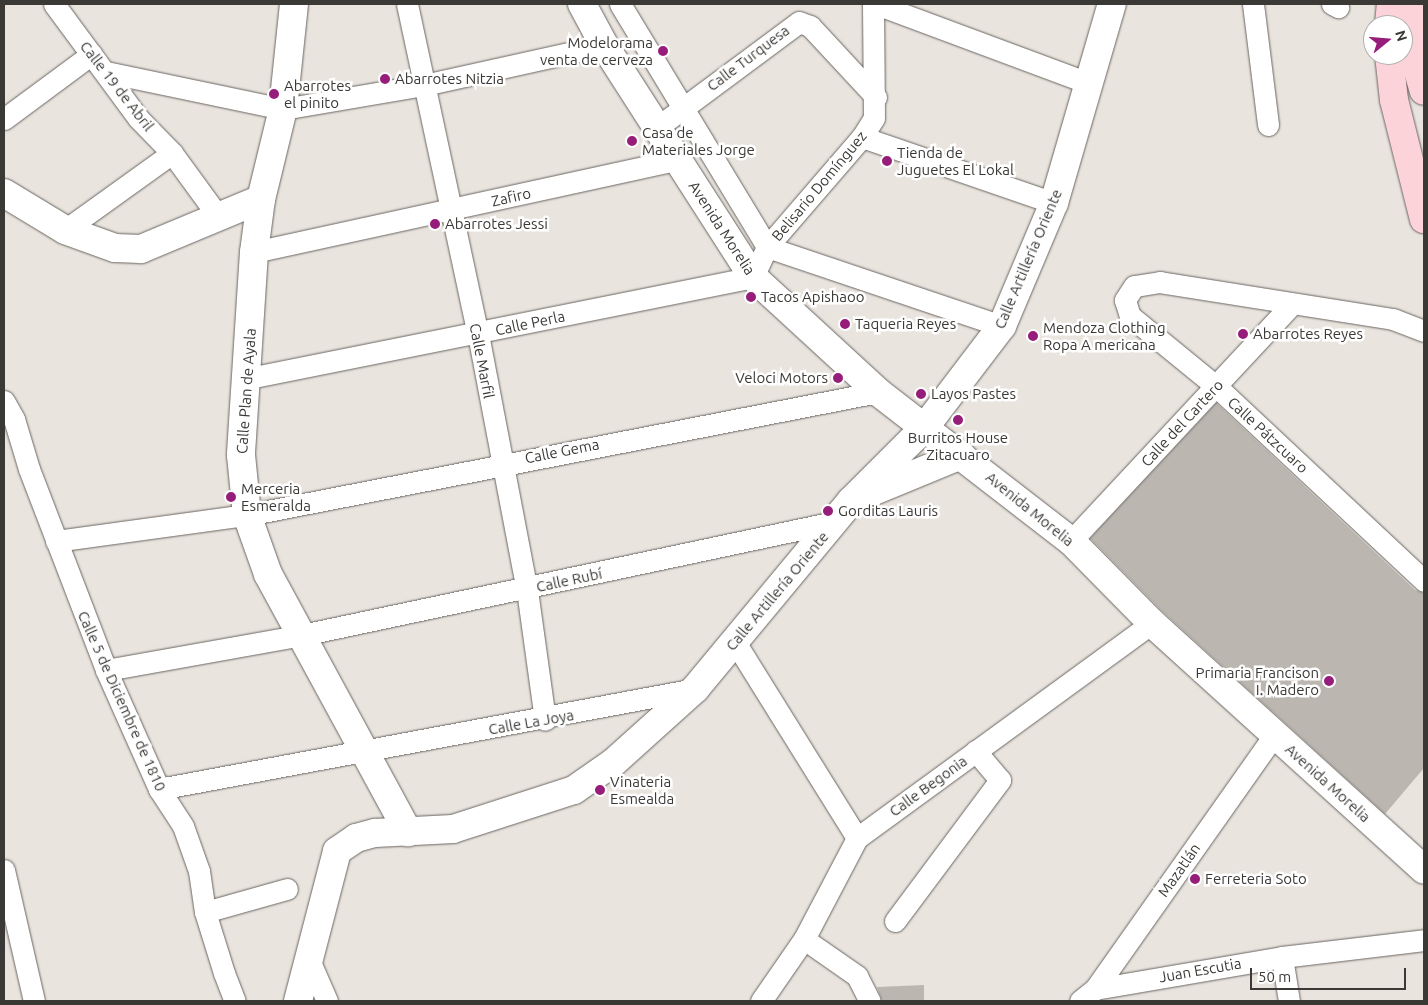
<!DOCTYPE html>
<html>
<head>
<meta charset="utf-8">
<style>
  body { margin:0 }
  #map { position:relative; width:1428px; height:1005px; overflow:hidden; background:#eae4df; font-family:Ubuntu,sans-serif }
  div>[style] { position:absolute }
  .building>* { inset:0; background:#bcb6b1 }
  .roads { filter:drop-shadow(0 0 1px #6a6560) drop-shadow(0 0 1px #6a6560) }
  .minor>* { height:21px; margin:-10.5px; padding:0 10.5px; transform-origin:10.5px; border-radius:10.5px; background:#fff }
  .tertiary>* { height:28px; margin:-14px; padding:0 14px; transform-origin:14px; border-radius:14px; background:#fff }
  .primary>* { height:28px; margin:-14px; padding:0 14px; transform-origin:14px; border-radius:14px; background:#fdd3da }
  .dots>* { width:14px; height:14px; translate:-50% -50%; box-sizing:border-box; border:2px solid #fff; border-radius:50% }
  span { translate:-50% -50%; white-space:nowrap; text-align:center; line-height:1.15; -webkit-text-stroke:5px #fff; paint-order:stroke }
  .poi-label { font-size:15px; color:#3b3936 }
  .right { translate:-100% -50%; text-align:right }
  .left { translate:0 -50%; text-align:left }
  .street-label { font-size:15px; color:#3b3936 }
  .frame { position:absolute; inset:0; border:5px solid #3b3936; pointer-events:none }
  .north { position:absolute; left:1363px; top:15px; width:50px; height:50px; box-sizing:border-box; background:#fff; border:1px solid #b1b0af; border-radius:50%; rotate:73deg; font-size:14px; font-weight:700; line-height:20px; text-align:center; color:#3b3936 }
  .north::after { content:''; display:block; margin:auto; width:18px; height:22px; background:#961d79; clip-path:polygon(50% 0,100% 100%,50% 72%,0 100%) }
  .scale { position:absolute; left:1250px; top:968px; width:156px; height:22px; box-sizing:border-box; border:2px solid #3b3936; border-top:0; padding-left:6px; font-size:15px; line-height:18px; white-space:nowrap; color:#3b3936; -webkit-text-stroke:4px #fff; paint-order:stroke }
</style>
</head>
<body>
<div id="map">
  <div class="building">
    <div style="clip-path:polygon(1216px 403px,1415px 590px,1424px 593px,1424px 768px,1385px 814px,1163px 612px,1090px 538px)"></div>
    <div style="clip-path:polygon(924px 985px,924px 1001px,882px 1001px,877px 987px)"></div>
  </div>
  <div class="roads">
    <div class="minor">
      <div style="left:54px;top:4px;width:142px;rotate:53.6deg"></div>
      <div style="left:138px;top:118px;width:49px;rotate:45.8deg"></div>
      <div style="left:172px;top:153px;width:78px;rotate:53.9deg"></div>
      <div style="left:407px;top:4px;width:338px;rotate:77.9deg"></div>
      <div style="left:478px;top:334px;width:261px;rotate:79.2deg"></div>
      <div style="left:527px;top:590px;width:131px;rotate:82.1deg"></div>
      <div style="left:620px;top:4px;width:284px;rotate:58.8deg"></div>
      <div style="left:767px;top:247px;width:248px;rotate:18.6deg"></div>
      <div style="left:876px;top:4px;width:229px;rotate:20.4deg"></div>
      <div style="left:1253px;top:4px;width:122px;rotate:82.9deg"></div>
      <div style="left:1332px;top:4px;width:7px;rotate:27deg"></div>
      <div style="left:106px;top:72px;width:181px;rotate:11.8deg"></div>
      <div style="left:283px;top:109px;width:143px;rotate:-9.7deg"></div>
      <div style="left:424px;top:85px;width:184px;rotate:-12.5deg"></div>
      <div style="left:4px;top:119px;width:109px;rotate:-36.5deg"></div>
      <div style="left:659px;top:126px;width:174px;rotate:-36.6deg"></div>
      <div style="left:799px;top:22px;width:12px;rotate:20deg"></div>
      <div style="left:810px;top:26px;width:97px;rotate:47.1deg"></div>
      <div style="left:862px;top:137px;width:203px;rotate:19deg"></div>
      <div style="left:65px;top:230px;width:132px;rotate:-35.7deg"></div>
      <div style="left:254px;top:252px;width:435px;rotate:-12.3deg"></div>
      <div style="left:1424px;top:331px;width:33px;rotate:-159deg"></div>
      <div style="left:1393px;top:319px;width:236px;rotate:-171deg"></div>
      <div style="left:1160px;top:282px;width:26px;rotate:171deg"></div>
      <div style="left:1134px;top:286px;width:17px;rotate:123deg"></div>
      <div style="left:1125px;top:300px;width:17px;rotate:73deg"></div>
      <div style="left:1130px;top:316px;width:112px;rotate:39.2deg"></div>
      <div style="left:1217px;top:387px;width:284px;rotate:43.1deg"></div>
      <div style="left:249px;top:378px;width:514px;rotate:-11.33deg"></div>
      <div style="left:753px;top:277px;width:33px;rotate:-65deg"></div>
      <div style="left:767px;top:247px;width:145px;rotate:-49.2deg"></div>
      <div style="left:862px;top:137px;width:22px;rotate:-58deg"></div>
      <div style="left:874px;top:118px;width:114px;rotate:-90.5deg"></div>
      <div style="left:4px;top:401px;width:21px;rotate:61deg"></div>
      <div style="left:14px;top:419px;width:52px;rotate:73.3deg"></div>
      <div style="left:29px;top:469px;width:215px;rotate:69deg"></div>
      <div style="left:106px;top:670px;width:130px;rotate:66deg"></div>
      <div style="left:159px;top:789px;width:44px;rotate:57deg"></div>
      <div style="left:183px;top:826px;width:48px;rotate:70.4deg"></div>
      <div style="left:199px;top:871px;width:41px;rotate:81.7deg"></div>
      <div style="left:205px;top:912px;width:64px;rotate:72.7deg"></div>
      <div style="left:224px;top:973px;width:30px;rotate:69deg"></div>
      <div style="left:56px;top:541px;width:193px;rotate:-7.8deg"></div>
      <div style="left:247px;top:515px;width:643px;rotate:-11.03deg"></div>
      <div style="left:1071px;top:541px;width:323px;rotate:-47deg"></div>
      <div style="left:735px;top:642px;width:231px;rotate:58.1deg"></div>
      <div style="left:106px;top:670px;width:199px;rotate:-10.1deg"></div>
      <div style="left:302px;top:635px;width:544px;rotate:-11.99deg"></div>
      <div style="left:159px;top:789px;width:545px;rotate:-10.57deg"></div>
      <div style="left:4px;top:870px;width:134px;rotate:77.1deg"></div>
      <div style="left:205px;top:912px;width:85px;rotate:-15.7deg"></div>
      <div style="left:895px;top:921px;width:176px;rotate:-53.3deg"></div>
      <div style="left:1000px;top:780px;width:38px;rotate:-130deg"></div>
      <div style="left:804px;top:939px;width:65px;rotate:34.9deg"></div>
      <div style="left:857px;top:976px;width:28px;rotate:63deg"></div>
      <div style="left:1282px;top:957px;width:45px;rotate:81deg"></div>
      <div style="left:310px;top:962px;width:43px;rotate:66.4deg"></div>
      <div style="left:1095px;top:989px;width:190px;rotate:-9.7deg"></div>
      <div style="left:1282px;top:957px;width:143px;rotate:-6.8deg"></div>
      <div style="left:761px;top:1001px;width:75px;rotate:-55.3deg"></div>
      <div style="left:804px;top:939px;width:114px;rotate:-62.3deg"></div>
      <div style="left:857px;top:838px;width:365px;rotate:-36.1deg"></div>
      <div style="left:1080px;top:1001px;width:19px;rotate:-39deg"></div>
      <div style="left:1095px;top:989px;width:311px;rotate:-54.8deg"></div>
    </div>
    <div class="tertiary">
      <div style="left:294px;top:4px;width:106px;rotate:96deg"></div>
      <div style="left:283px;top:109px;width:93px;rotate:103.7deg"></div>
      <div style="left:261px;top:199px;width:53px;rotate:97.5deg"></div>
      <div style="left:254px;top:252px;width:203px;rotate:93.7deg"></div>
      <div style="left:241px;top:455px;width:60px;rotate:84.3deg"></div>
      <div style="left:247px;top:515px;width:63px;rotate:70.4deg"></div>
      <div style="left:268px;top:574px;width:294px;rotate:61.5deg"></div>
      <div style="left:582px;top:4px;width:47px;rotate:61.8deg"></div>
      <div style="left:604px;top:45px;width:276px;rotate:57.3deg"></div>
      <div style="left:753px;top:277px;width:170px;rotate:42.6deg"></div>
      <div style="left:878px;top:392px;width:244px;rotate:37.7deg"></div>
      <div style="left:1071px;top:541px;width:115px;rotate:45.4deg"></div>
      <div style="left:1152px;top:623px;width:367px;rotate:42.2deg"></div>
      <div style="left:4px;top:193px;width:71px;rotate:31.2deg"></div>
      <div style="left:65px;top:230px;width:53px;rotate:19.8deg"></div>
      <div style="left:115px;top:248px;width:26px;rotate:2deg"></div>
      <div style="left:141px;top:249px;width:130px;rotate:-22.6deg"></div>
      <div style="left:864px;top:495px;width:105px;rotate:-22.4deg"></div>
      <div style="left:298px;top:1001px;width:155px;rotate:-75.4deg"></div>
      <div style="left:337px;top:851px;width:23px;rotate:-34deg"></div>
      <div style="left:356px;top:838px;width:20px;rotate:-15deg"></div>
      <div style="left:375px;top:833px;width:78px;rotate:-2.9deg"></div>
      <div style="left:453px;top:829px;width:127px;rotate:-17.9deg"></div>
      <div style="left:574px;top:790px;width:49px;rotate:-35deg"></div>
      <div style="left:614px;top:762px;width:109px;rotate:-42deg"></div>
      <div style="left:695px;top:689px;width:244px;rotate:-50.3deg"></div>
      <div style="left:851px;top:501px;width:105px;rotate:-45deg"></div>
      <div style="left:925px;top:427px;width:127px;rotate:-52.7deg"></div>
      <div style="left:1002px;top:326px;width:134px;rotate:-67.1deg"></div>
      <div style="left:1054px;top:203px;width:207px;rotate:-73.8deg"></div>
    </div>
    <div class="primary">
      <div style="left:1412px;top:4px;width:53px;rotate:87.8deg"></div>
      <div style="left:1414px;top:57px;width:35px;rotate:74deg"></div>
      <div style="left:1389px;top:25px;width:21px;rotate:-85deg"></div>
      <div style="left:1389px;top:55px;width:45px;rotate:83.7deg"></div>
      <div style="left:1394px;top:100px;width:123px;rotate:75.9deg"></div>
    </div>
  </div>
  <div class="dots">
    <div style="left:663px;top:51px;background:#961d79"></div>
    <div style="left:385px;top:79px;background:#961d79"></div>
    <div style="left:274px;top:94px;background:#961d79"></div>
    <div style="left:632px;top:141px;background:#961d79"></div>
    <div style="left:887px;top:161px;background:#961d79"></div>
    <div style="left:435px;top:224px;background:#961d79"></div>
    <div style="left:751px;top:297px;background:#961d79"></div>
    <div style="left:845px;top:324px;background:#961d79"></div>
    <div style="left:1243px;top:334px;background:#961d79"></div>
    <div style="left:1033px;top:336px;background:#961d79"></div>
    <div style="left:838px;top:378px;background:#961d79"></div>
    <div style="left:921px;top:394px;background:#961d79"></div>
    <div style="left:958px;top:420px;background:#961d79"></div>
    <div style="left:231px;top:497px;background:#961d79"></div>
    <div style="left:828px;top:511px;background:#961d79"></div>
    <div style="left:1329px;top:681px;background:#961d79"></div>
    <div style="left:600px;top:790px;background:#961d79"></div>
    <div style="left:1195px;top:879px;background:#961d79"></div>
  </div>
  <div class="poi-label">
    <span class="right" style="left:653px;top:51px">Modelorama<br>venta de cerveza</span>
    <span class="left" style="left:395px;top:79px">Abarrotes Nitzia</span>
    <span class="left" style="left:284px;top:94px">Abarrotes<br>el pinito</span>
    <span class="left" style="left:642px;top:141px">Casa de<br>Materiales Jorge</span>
    <span class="left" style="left:897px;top:161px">Tienda de<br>Juguetes El Lokal</span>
    <span class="left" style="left:445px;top:224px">Abarrotes Jessi</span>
    <span class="left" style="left:761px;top:297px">Tacos Apishaoo</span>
    <span class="left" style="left:855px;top:324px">Taqueria Reyes</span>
    <span class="left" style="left:1043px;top:336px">Mendoza Clothing<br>Ropa A mericana</span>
    <span class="left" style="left:1253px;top:334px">Abarrotes Reyes</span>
    <span class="right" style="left:828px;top:378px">Veloci Motors</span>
    <span class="left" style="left:931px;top:394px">Layos Pastes</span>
    <span style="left:958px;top:446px">Burritos House<br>Zitacuaro</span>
    <span class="left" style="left:241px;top:497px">Merceria<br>Esmeralda</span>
    <span class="left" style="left:838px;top:511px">Gorditas Lauris</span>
    <span class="right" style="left:1319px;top:681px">Primaria Francison<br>I. Madero</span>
    <span class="left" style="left:610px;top:790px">Vinateria<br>Esmealda</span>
    <span class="left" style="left:1205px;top:879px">Ferreteria Soto</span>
  </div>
  <div class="street-label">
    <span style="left:748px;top:58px;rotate:-37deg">Calle Turquesa</span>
    <span style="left:117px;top:86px;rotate:52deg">Calle 19 de Abril</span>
    <span style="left:819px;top:186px;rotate:-50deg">Belisario Domínguez</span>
    <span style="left:511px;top:197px;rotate:-13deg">Zafiro</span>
    <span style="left:722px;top:228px;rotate:57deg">Avenida Morelia</span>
    <span style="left:1028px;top:259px;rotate:-67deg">Calle Artillería Oriente</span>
    <span style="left:530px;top:323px;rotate:-12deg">Calle Perla</span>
    <span style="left:482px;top:361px;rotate:79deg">Calle Marfil</span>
    <span style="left:246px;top:391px;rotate:-86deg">Calle Plan de Ayala</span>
    <span style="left:1182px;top:423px;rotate:-47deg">Calle del Cartero</span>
    <span style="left:1268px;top:435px;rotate:43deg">Calle Pátzcuaro</span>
    <span style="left:562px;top:451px;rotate:-11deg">Calle Gema</span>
    <span style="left:1030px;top:509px;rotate:39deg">Avenida Morelia</span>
    <span style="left:569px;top:580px;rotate:-12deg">Calle Rubí</span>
    <span style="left:777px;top:591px;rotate:-50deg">Calle Artillería Oriente</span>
    <span style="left:122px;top:701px;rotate:66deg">Calle 5 de Diciembre de 1810</span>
    <span style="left:531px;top:722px;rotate:-10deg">Calle La Joya</span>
    <span style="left:1328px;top:783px;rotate:42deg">Avenida Morelia</span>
    <span style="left:928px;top:786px;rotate:-36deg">Calle Begonia</span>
    <span style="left:1179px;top:870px;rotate:-55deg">Mazatlán</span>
    <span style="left:1200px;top:970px;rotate:-10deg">Juan Escutia</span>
  </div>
  <div class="frame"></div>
  <div class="north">N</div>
  <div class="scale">50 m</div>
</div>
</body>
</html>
